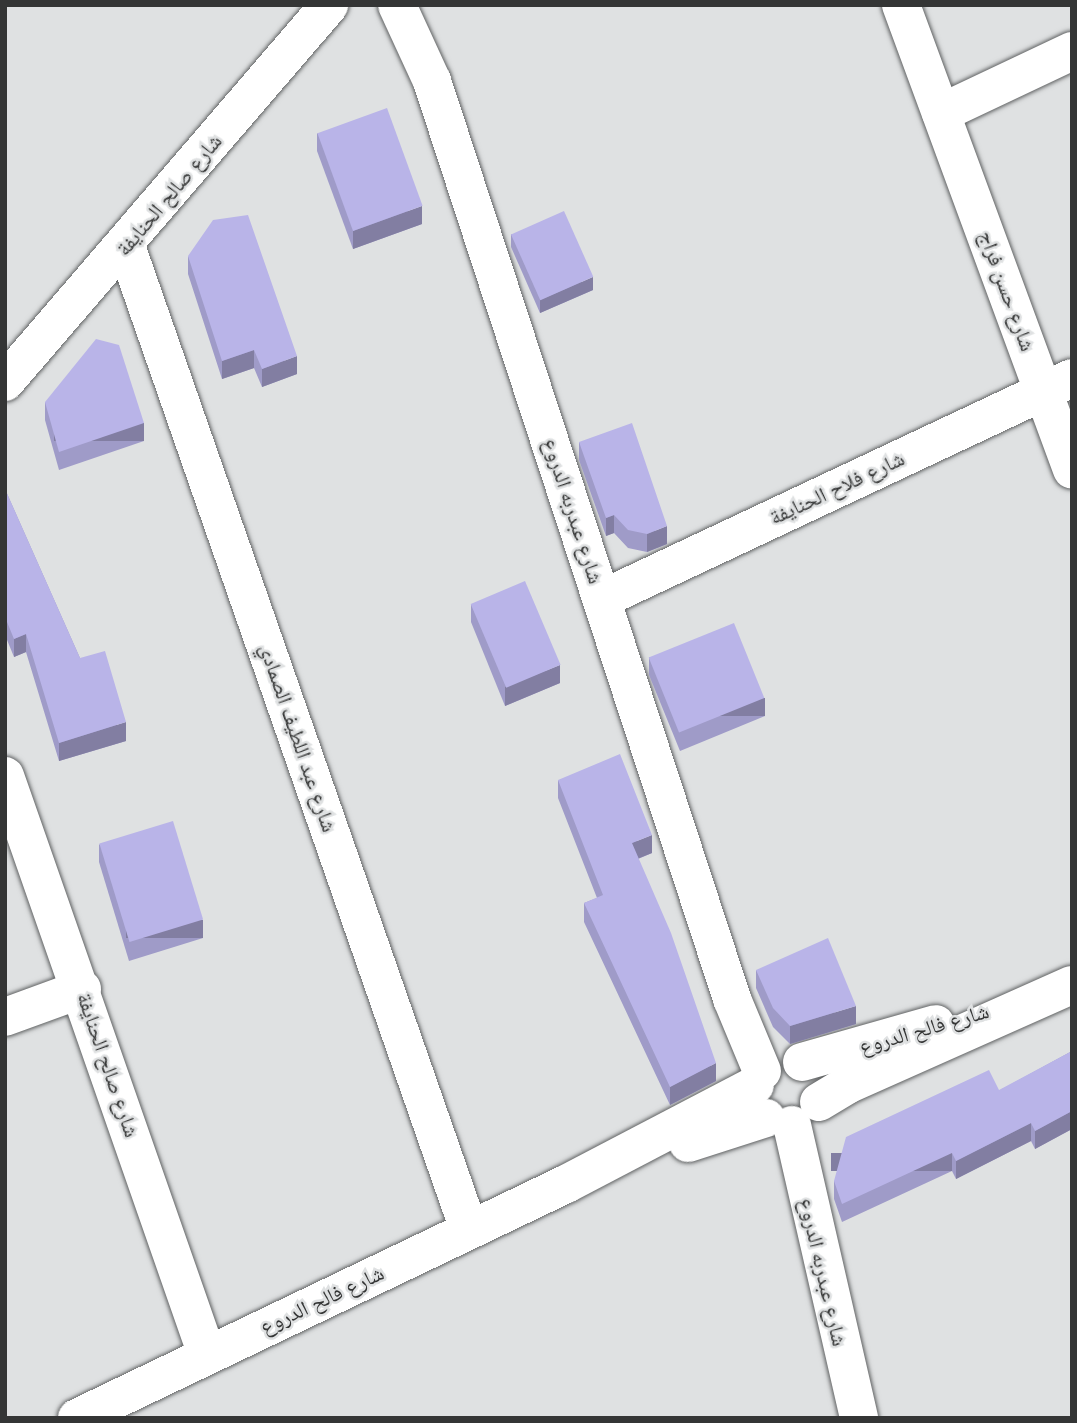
<!DOCTYPE html>
<html>
<head>
<meta charset="utf-8">
<style>
  body { margin:0 }
  #map { position:relative; width:1077px; height:1423px; overflow:hidden; background:#dfe1e2; font-family:Poppins,"Noto Naskh Arabic",sans-serif }
  div>[style] { position:absolute }
  .roads { filter:drop-shadow(0 0 2px #606263) drop-shadow(0 0 2px #606263) }
  .minor>* { height:38px; margin:-19px; padding:0 19px; transform-origin:19px; border-radius:19px; background:#fff }
  .wall>* { inset:0; background:#9f9bc8 }
  .shaded-wall>* { inset:0; background:#827ea2; transform-origin:0 0 }
  .building>* { inset:0; background:#b9b4e8; transform-origin:0 0 }
  span { translate:-50% -50%; white-space:nowrap; text-align:center; line-height:1.15; -webkit-text-stroke:5px #dfe1e2; paint-order:stroke }
  .street-label { font-size:21px; color:#343535 }
  .frame { position:absolute; inset:0; border:7px solid #343535; pointer-events:none }
</style>
</head>
<body>
<div id="map">
  <div class="roads">
    <div class="minor">
      <div style="left:397px;top:5px;width:84px;rotate:65.3deg"></div>
      <div style="left:432px;top:81px;width:966px;rotate:71.9deg"></div>
      <div style="left:732px;top:999px;width:78px;rotate:67.4deg"></div>
      <div style="left:901px;top:5px;width:495px;rotate:69.8deg"></div>
      <div style="left:941px;top:113px;width:145px;rotate:-25.3deg"></div>
      <div style="left:126px;top:246px;width:1042px;rotate:70.78deg"></div>
      <div style="left:5px;top:382px;width:497px;rotate:-49.3deg"></div>
      <div style="left:602px;top:599px;width:519px;rotate:-25.18deg"></div>
      <div style="left:5px;top:776px;width:613px;rotate:70.77deg"></div>
      <div style="left:5px;top:1017px;width:82px;rotate:-20deg"></div>
      <div style="left:802px;top:1062px;width:139px;rotate:-15.8deg"></div>
      <div style="left:819px;top:1102px;width:33px;rotate:-31deg"></div>
      <div style="left:847px;top:1085px;width:246px;rotate:-24deg"></div>
      <div style="left:792px;top:1125px;width:301px;rotate:77.1deg"></div>
      <div style="left:688px;top:1143px;width:82px;rotate:-17.8deg"></div>
      <div style="left:77px;top:1418px;width:542px;rotate:-25.57deg"></div>
      <div style="left:566px;top:1184px;width:213px;rotate:-27.6deg"></div>
    </div>
  </div>
  <div class="wall">
    <div style="clip-path:polygon(317px 133px,422px 224px,353px 249px,317px 151px)"></div>
    <div style="clip-path:polygon(511px 234px,593px 290px,540px 313px,511px 247px)"></div>
    <div style="clip-path:polygon(188px 256px,297px 374px,262px 387px,254px 368px,222px 379px,188px 274px)"></div>
    <div style="clip-path:polygon(45px 402px,144px 441px,59px 470px,45px 420px)"></div>
    <div style="clip-path:polygon(579px 442px,667px 544px,647px 552px,628px 548px,614px 533px,606px 536px,579px 460px)"></div>
    <div style="clip-path:polygon(5px 489px,80px 658px,126px 741px,59px 761px,26px 652px,14px 657px,5px 635px)"></div>
    <div style="clip-path:polygon(471px 604px,560px 683px,505px 706px,471px 622px)"></div>
    <div style="clip-path:polygon(649px 657px,765px 716px,680px 751px,649px 675px)"></div>
    <div style="clip-path:polygon(558px 780px,652px 853px,638px 859px,716px 1081px,670px 1105px,584px 922px,584px 903px,597px 898px,558px 798px)"></div>
    <div style="clip-path:polygon(99px 844px,203px 938px,129px 961px,99px 862px)"></div>
    <div style="clip-path:polygon(756px 970px,856px 1024px,790px 1044px,773px 1027px,756px 988px)"></div>
    <div style="clip-path:polygon(1072px 1051px,1072px 1129px,1035px 1149px,1031px 1141px,956px 1179px,952px 1171px,842px 1222px,834px 1199px,834px 1181px)"></div>
  </div>
  <div class="shaded-wall">
    <div style="clip-path:polygon(422px 206px,422px 224px,353px 249px,353px 231px)"></div>
    <div style="clip-path:polygon(593px 277px,593px 290px,540px 313px,540px 300px)"></div>
    <div style="clip-path:polygon(254px 350px,254px 368px,222px 379px,222px 361px)"></div>
    <div style="clip-path:polygon(297px 356px,297px 374px,262px 387px,262px 369px)"></div>
    <div style="left:144px;top:423px;width:18px;height:90px;rotate:90deg"></div>
    <div style="clip-path:polygon(614px 515px,614px 533px,606px 536px,606px 518px)"></div>
    <div style="clip-path:polygon(667px 526px,667px 544px,647px 552px,647px 534px)"></div>
    <div style="clip-path:polygon(26px 634px,26px 652px,14px 657px,14px 639px)"></div>
    <div style="clip-path:polygon(560px 665px,560px 683px,505px 706px,505px 687px)"></div>
    <div style="left:765px;top:698px;width:18px;height:92px;rotate:90deg"></div>
    <div style="clip-path:polygon(126px 722px,126px 741px,59px 761px,59px 743px)"></div>
    <div style="clip-path:polygon(652px 835px,652px 853px,632px 861px,632px 843px)"></div>
    <div style="left:203px;top:920px;width:18px;height:77px;rotate:90deg"></div>
    <div style="clip-path:polygon(856px 1006px,856px 1024px,790px 1044px,790px 1026px)"></div>
    <div style="clip-path:polygon(716px 1063px,716px 1081px,670px 1105px,670px 1087px)"></div>
    <div style="clip-path:polygon(1072px 1111px,1072px 1129px,1035px 1149px,1035px 1131px)"></div>
    <div style="clip-path:polygon(1031px 1123px,1031px 1141px,956px 1179px,956px 1161px)"></div>
    <div style="left:952px;top:1153px;width:18px;height:121px;rotate:90deg"></div>
  </div>
  <div class="building">
    <div style="left:387px;top:108px;width:104px;height:74px;rotate:70deg"></div>
    <div style="left:564px;top:211px;width:72px;height:58px;rotate:66deg"></div>
    <div style="clip-path:polygon(248px 215px,297px 356px,262px 369px,254px 350px,222px 361px,188px 256px,213px 220px)"></div>
    <div style="clip-path:polygon(96px 339px,119px 345px,144px 423px,59px 452px,45px 402px)"></div>
    <div style="clip-path:polygon(632px 423px,667px 526px,647px 534px,628px 530px,614px 515px,606px 518px,579px 442px)"></div>
    <div style="clip-path:polygon(5px 489px,80px 658px,105px 651px,126px 722px,59px 743px,26px 634px,14px 639px,5px 617px)"></div>
    <div style="left:525px;top:581px;width:91px;height:59px;rotate:67deg"></div>
    <div style="left:734px;top:623px;width:81px;height:92px;rotate:68deg"></div>
    <div style="clip-path:polygon(620px 754px,652px 835px,632px 843px,671px 933px,716px 1063px,670px 1087px,584px 903px,603px 895px,558px 780px)"></div>
    <div style="left:173px;top:821px;width:103px;height:77px;rotate:73deg"></div>
    <div style="clip-path:polygon(828px 938px,856px 1006px,790px 1026px,773px 1008px,756px 970px)"></div>
    <div style="clip-path:polygon(1072px 1051px,1072px 1111px,1035px 1131px,1031px 1123px,956px 1161px,952px 1153px,842px 1204px,834px 1181px,846px 1137px,989px 1070px,999px 1090px)"></div>
  </div>
  <div class="street-label">
    <span style="left:169px;top:195px;rotate:-50deg">شارع صالح الحنايفة</span>
    <span style="left:1007px;top:291px;rotate:70deg">شارع حسن فراج</span>
    <span style="left:837px;top:488px;rotate:-25deg">شارع فلاح الحنايفة</span>
    <span style="left:573px;top:511px;rotate:72deg">شارع عبدربه الدروع</span>
    <span style="left:298px;top:738px;rotate:71deg">شارع عبد اللطيف الصمادي</span>
    <span style="left:924px;top:1029px;rotate:-16deg">شارع فالح الدروع</span>
    <span style="left:108px;top:1065px;rotate:71deg">شارع صالح الحنايفة</span>
    <span style="left:823px;top:1272px;rotate:77deg">شارع عبدربه الدروع</span>
    <span style="left:322px;top:1300px;rotate:-25deg">شارع فالح الدروع</span>
  </div>
  <div class="frame"></div>
</div>
</body>
</html>
